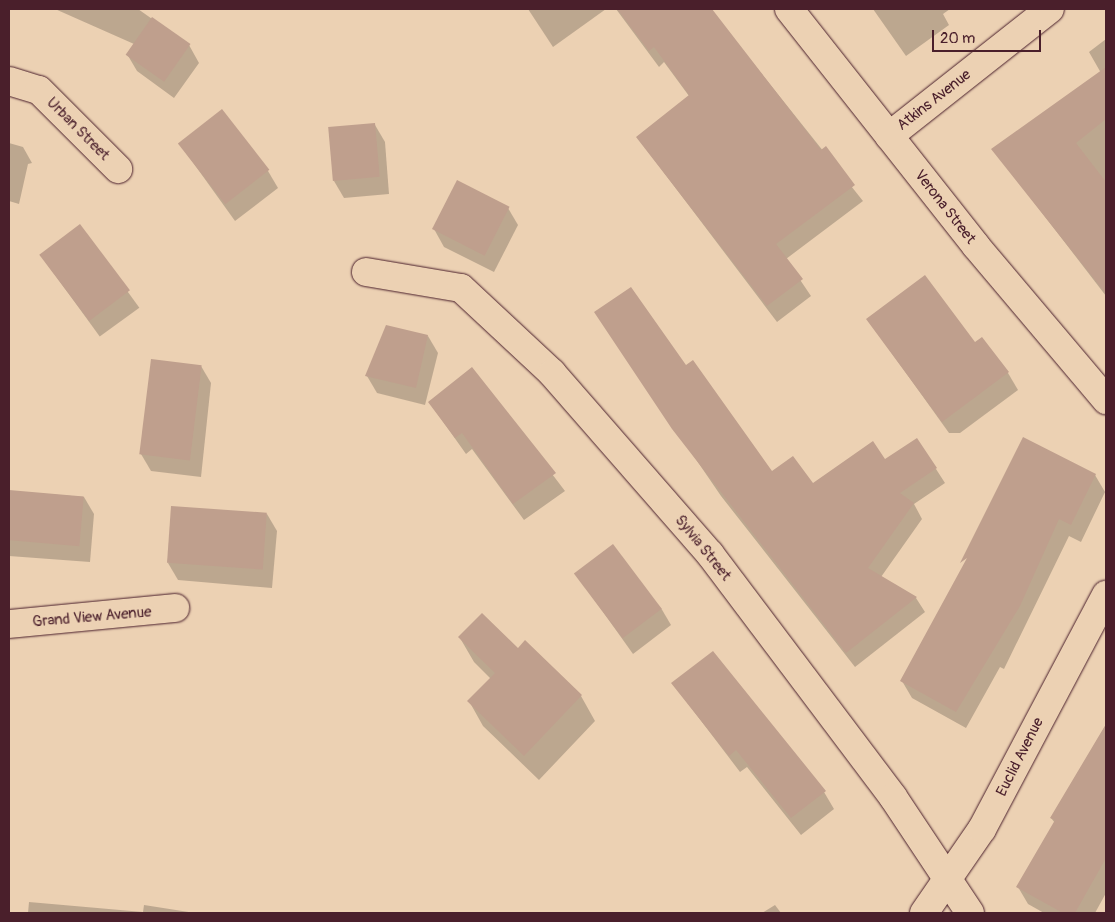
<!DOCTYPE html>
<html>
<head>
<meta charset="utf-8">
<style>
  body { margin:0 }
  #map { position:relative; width:1115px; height:922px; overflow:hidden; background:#ecd1b3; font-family:Pangolin,sans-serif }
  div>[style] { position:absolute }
  .shadow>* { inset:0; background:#0003; transform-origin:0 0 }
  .building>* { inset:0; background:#bf9f8d; transform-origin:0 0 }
  .roads { filter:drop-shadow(0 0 1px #4a1f2b) drop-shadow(0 0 1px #4a1f2b) }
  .minor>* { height:28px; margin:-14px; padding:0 14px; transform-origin:14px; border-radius:14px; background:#ecd1b3 }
  .tertiary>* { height:28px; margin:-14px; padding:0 14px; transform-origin:14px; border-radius:14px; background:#ecd1b3 }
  span { translate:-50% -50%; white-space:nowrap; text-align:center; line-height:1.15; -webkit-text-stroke:4.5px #ecd1b3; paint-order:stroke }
  .street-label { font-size:15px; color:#4a1f2b }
  .frame { position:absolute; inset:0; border:10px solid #4a1f2b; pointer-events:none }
  .scale { position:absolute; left:932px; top:30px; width:109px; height:22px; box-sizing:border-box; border:2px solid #4a1f2b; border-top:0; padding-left:6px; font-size:15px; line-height:18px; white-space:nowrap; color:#4a1f2b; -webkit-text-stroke:4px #ecd1b3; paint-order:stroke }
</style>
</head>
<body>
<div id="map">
  <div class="shadow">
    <div style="clip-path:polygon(55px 9px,138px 9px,189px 45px,199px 63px,174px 98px,137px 71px,127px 54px,134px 44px)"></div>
    <div style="clip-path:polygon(528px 9px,606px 9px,553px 47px)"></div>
    <div style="clip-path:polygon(616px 9px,710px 9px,863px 201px,786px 259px,811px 296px,777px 322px,637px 137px,689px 96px,664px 62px,659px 67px)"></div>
    <div style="clip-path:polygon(873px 9px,950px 9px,943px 14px,949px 25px,906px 56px)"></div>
    <div style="clip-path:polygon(1106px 39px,1106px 296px,993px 149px,1101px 73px,1089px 52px)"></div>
    <div style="clip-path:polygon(375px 125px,385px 142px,389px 194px,344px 198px,334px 181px)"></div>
    <div style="clip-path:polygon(9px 143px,23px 147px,32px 163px,28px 164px,19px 204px,9px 201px)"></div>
    <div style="clip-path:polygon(179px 143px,268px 171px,278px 188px,235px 221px)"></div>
    <div style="clip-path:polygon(508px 208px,518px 225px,494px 272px,444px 247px,434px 229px)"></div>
    <div style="left:80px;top:226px;width:101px;height:49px;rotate:54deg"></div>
    <div style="clip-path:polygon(596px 313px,685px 367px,772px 473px,813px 485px,885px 461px,936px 469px,945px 483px,914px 504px,922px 519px,881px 577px,916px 598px,925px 612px,855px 667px,721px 496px)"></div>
    <div style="clip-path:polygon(868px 320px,975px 344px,1008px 373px,1018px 390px,960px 433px,949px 433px)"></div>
    <div style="clip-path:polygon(428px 336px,438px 353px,425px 405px,377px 393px,367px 376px)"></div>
    <div style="clip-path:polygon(201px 366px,211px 383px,201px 477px,151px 471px,141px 454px)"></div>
    <div style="clip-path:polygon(472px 369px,565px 491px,524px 520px,472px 449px,466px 454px,429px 402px)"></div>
    <div style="clip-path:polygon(1023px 439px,1095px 475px,1105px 492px,1081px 542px,1069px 536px,1004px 669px,1000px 667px,966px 728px,912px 698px,902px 681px,964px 566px)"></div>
    <div style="clip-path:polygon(9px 491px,84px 497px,94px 514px,90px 562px,9px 556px)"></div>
    <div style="clip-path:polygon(267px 514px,277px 531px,272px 588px,178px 580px,168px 563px)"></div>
    <div style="clip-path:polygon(576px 574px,661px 608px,671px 625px,633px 654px)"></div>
    <div style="clip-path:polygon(460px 638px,518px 649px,581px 696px,595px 721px,539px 780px,483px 726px,469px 701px,491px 679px,474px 662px)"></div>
    <div style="clip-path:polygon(673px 684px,824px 792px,834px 809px,801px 835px,747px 767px,740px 772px)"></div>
    <div style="clip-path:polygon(1106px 725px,1106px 893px,1095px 913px,1044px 913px,1028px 904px,1018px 887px,1055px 823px,1051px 818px)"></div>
    <div style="clip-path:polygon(29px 902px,143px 912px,144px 905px,195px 913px,28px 913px)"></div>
    <div style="clip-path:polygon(775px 905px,781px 913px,762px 913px)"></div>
  </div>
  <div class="building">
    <div style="clip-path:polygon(617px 9px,712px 9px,821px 150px,826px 146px,855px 185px,776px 244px,803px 279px,767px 306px,636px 137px,689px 95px,654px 47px,649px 51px)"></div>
    <div style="left:152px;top:17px;width:47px;height:46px;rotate:35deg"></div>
    <div style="clip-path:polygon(1106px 67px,1106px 119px,1076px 143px,1106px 182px,1106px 294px,991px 149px)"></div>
    <div style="left:222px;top:109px;width:77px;height:56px;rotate:52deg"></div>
    <div style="left:375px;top:123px;width:54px;height:47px;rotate:85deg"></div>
    <div style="left:457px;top:180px;width:59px;height:55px;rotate:27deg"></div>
    <div style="left:80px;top:224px;width:83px;height:51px;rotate:53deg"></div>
    <div style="clip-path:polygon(925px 275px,975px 342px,982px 337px,1009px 372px,942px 422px,866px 319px)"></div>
    <div style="clip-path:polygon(631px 287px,686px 365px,693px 360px,772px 471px,793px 456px,813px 483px,873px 441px,885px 459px,917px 438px,937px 468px,900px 493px,914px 503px,868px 568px,917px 597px,846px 653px,672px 429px,594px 312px)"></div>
    <div style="clip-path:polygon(386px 325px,428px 335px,416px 388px,365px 376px)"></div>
    <div style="left:151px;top:359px;width:51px;height:96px;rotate:7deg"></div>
    <div style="clip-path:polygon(472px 367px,556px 473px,513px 504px,462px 433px,455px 438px,428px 402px)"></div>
    <div style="clip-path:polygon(1023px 437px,1096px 474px,1071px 525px,1059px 519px,1020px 606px,956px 712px,900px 681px,967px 558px,960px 563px)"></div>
    <div style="left:9px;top:490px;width:75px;height:50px;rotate:5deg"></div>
    <div style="left:171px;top:506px;width:96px;height:57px;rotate:4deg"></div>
    <div style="left:613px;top:544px;width:81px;height:49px;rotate:53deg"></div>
    <div style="clip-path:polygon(482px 613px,518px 648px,525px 640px,582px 695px,524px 756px,467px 701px,495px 673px,458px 637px)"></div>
    <div style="clip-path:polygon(713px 651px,826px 791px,791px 818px,736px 750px,729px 756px,671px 683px)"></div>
    <div style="clip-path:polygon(1106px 724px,1106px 858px,1075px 913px,1063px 913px,1016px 887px,1055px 820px,1050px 818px)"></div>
  </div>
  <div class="roads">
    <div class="minor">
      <div style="left:789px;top:9px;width:302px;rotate:51.7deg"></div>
      <div style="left:976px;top:246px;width:202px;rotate:49.8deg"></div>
      <div style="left:9px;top:81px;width:31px;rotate:17deg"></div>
      <div style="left:39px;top:90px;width:112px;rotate:45deg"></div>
      <div style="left:889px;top:136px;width:205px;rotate:-38.3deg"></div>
      <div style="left:366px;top:272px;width:96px;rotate:9.6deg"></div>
      <div style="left:461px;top:288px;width:125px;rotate:43deg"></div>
      <div style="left:552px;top:373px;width:240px;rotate:48.9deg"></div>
      <div style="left:710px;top:554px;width:304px;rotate:53deg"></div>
      <div style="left:893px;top:797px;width:139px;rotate:56.4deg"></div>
      <div style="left:9px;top:624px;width:167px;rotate:-5.5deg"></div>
    </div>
    <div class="tertiary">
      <div style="left:924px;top:913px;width:102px;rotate:-55.4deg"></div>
      <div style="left:982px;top:829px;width:265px;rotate:-62.1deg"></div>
    </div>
  </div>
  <div class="street-label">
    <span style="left:934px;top:100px;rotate:-38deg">Atkins Avenue</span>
    <span style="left:78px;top:129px;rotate:45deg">Urban Street</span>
    <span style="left:945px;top:207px;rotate:52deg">Verona Street</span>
    <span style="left:703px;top:548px;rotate:51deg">Sylvia Street</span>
    <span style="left:92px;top:617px;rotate:-5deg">Grand View Avenue</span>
    <span style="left:1020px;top:757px;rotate:-63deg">Euclid Avenue</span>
  </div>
  <div class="frame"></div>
  <div class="scale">20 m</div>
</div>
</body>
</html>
